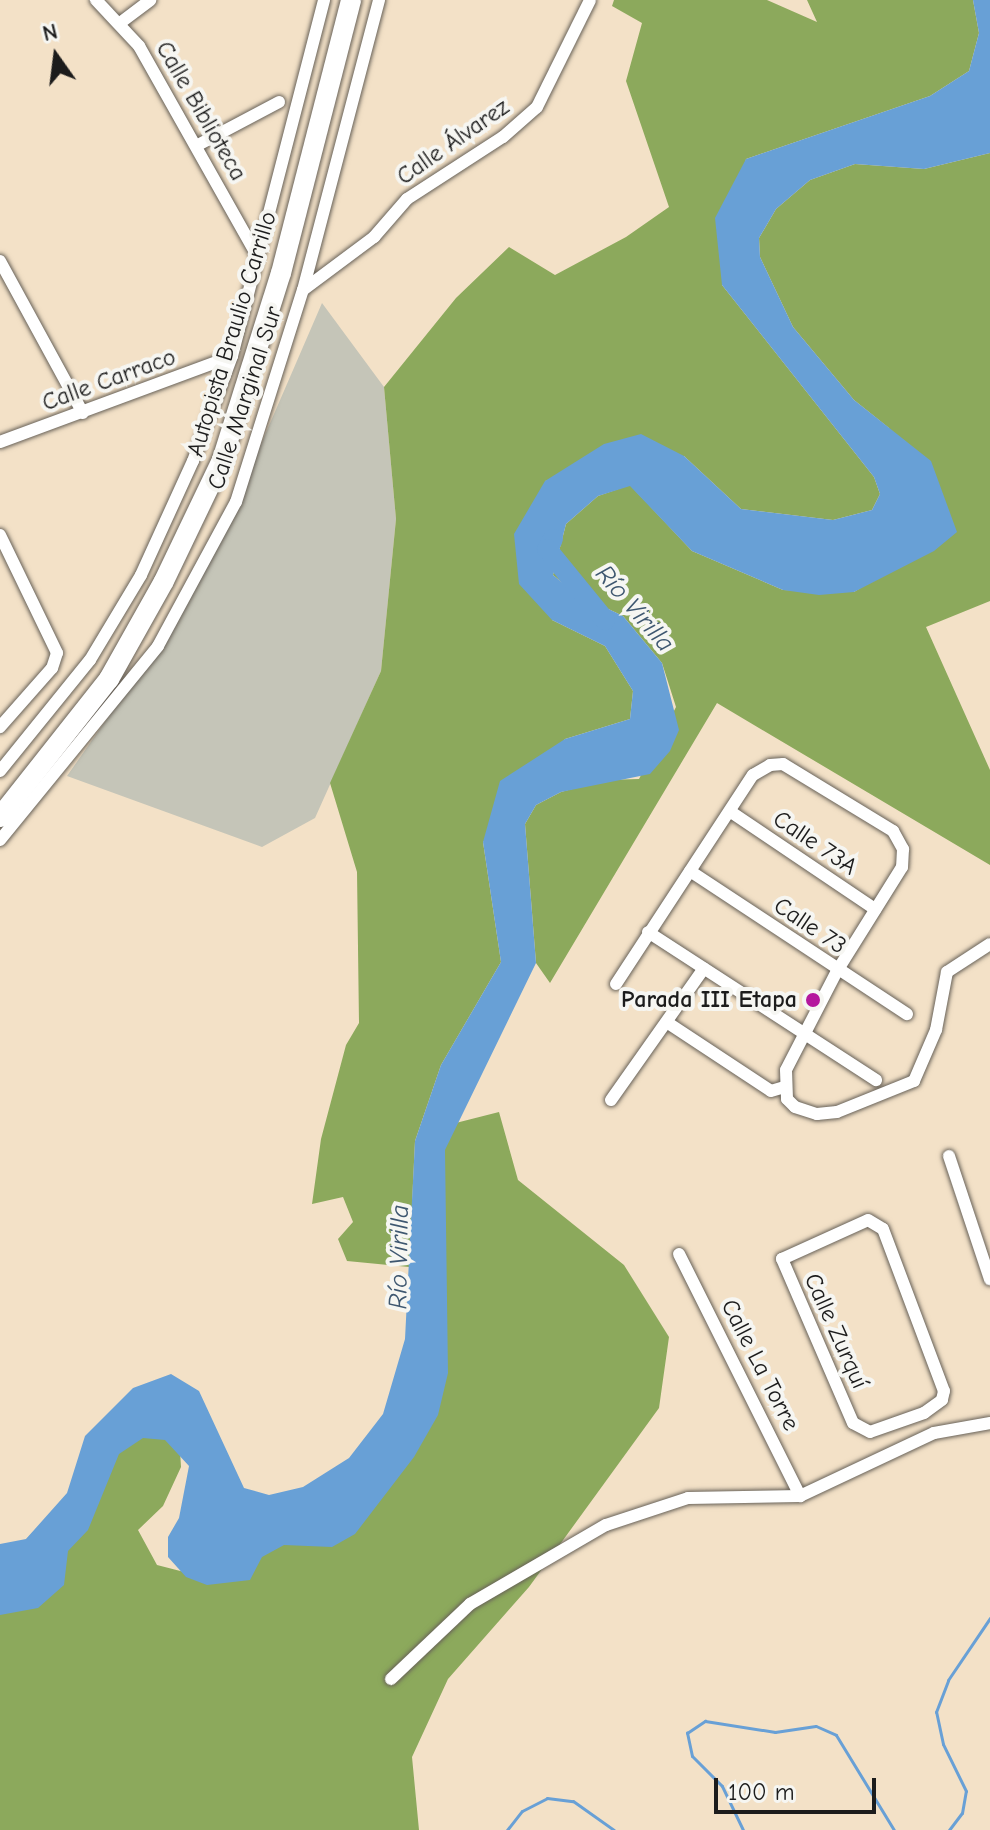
<!DOCTYPE html>
<html>
<head>
<meta charset="utf-8">
<style>
  body { margin:0 }
  #map { position:relative; width:990px; height:1830px; overflow:hidden; background:#f3e1c7; font-family:"Comic Neue",sans-serif }
  div>[style] { position:absolute }
  .industrial>* { inset:0; background:#c5c5b8 }
  .forest>* { inset:0; background:#8ca95c }
  .water>* { inset:0; background:#68a0d6 }
  .stream>* { height:3px; margin:-1.5px; padding:0 1.5px; transform-origin:1.5px; border-radius:1.5px; background:#68a0d6 }
  .river>* { height:20px; margin:-10px; padding:0 10px; transform-origin:10px; border-radius:10px; background:#68a0d6 }
  .roads { filter:drop-shadow(0 0 2px #676158) drop-shadow(0 0 2px #676158) }
  .minor>* { height:12px; margin:-6px; padding:0 6px; transform-origin:6px; border-radius:6px; background:#fff }
  .trunk>* { height:20px; margin:-10px; padding:0 10px; transform-origin:10px; border-radius:10px; background:#fff }
  .dots>* { width:22px; height:22px; translate:-50% -50%; box-sizing:border-box; border:4px solid #f6f6f2; border-radius:50% }
  span { translate:-50% -50%; white-space:nowrap; text-align:center; line-height:1.15; -webkit-text-stroke:8px #f6f6f2; paint-order:stroke }
  .street-label { font-size:24px; color:#1c1c1c }
  .poi-label { font-size:24px; color:#1c1c1c; font-weight:700 }
  .right { translate:-100% -50%; text-align:right }
  .water-label { font-size:26px; color:#3e5770; font-style:italic }
  .north { position:absolute; left:16px; top:16px; width:80px; height:80px; -webkit-text-stroke:6px #f6f6f2; paint-order:stroke; rotate:346deg; font-size:22px; font-weight:700; line-height:32px; text-align:center; color:#1c1c1c }
  .north::after { content:''; display:block; margin:auto; width:28px; height:36px; background:#1c1c1c; clip-path:polygon(50% 0,100% 100%,50% 72%,0 100%) }
  .scale { position:absolute; left:714px; top:1778px; width:162px; height:36px; box-sizing:border-box; border:4px solid #1c1c1c; border-top:0; padding-left:10px; font-size:24px; line-height:28px; white-space:nowrap; color:#1c1c1c; -webkit-text-stroke:6px #f6f6f2; paint-order:stroke }
</style>
</head>
<body>
<div id="map">
  <div class="industrial">
    <div style="clip-path:polygon(322px 303px,384px 387px,396px 519px,381px 671px,315px 818px,262px 847px,67px 776px,158px 646px,236px 502px)"></div>
  </div>
  <div class="forest">
    <div style="clip-path:polygon(614px 0,767px 0,817px 22px,807px 0,973px 0,979px 33px,969px 71px,930px 96px,746px 159px,722px 285px,874px 477px,880px 494px,872px 510px,833px 520px,741px 509px,684px 456px,545px 481px,552px 620px,605px 646px,633px 691px,630px 719px,565px 739px,483px 842px,501px 962px,441px 1065px,415px 1141px,409px 1267px,347px 1261px,338px 1239px,353px 1222px,343px 1197px,312px 1204px,321px 1139px,346px 1045px,359px 1023px,357px 872px,330px 783px,381px 671px,396px 519px,384px 387px,456px 298px,509px 247px,555px 275px,626px 237px,669px 207px,626px 81px,642px 23px,612px 6px)"></div>
    <div style="clip-path:polygon(990px 153px,990px 601px,926px 627px,990px 770px,990px 865px,717px 703px,550px 983px,536px 963px,525px 824px,536px 805px,561px 792px,605px 780px,639px 779px,676px 707px,662px 663px,623px 616px,575px 593px,553px 575px,566px 524px,598px 496px,630px 485px,692px 551px,783px 590px,854px 592px,888px 571px,889px 428px,854px 400px,793px 327px,760px 257px,759px 238px,776px 209px,810px 180px,855px 164px,924px 169px)"></div>
    <div style="clip-path:polygon(499px 1112px,518px 1180px,624px 1265px,669px 1337px,659px 1408px,529px 1587px,448px 1679px,412px 1757px,419px 1830px,0 1830px,0 1567px,126px 1434px,179px 1434px,181px 1467px,163px 1506px,138px 1530px,157px 1565px,192px 1574px,397px 1427px,440px 1127px)"></div>
  </div>
  <div class="water">
    <div style="clip-path:polygon(973px 0,990px 0,990px 153px,924px 169px,855px 164px,810px 180px,776px 209px,759px 238px,760px 257px,793px 327px,854px 400px,931px 461px,957px 532px,934px 551px,854px 592px,819px 595px,783px 590px,692px 551px,630px 486px,598px 496px,566px 524px,553px 575px,575px 593px,623px 616px,662px 663px,679px 730px,670px 751px,650px 774px,561px 792px,536px 805px,525px 824px,536px 963px,445px 1150px,448px 1373px,438px 1415px,414px 1457px,355px 1534px,332px 1547px,284px 1545px,262px 1557px,250px 1580px,207px 1585px,186px 1577px,168px 1557px,168px 1537px,179px 1518px,189px 1466px,165px 1440px,143px 1438px,119px 1454px,88px 1530px,68px 1551px,64px 1585px,38px 1608px,0 1615px,0 1544px,26px 1539px,67px 1493px,85px 1436px,133px 1388px,171px 1374px,199px 1391px,244px 1488px,269px 1495px,303px 1487px,349px 1458px,383px 1414px,405px 1339px,415px 1141px,441px 1065px,501px 962px,483px 842px,500px 781px,565px 739px,630px 719px,633px 691px,605px 646px,552px 620px,519px 584px,514px 534px,545px 481px,604px 444px,641px 434px,684px 456px,741px 509px,833px 520px,872px 510px,880px 494px,874px 477px,722px 285px,715px 218px,746px 159px,930px 96px,969px 71px,979px 33px)"></div>
  </div>
  <div class="stream">
    <div style="left:507px;top:1830px;width:24px;rotate:-52deg"></div>
    <div style="left:522px;top:1811px;width:28px;rotate:-27deg"></div>
    <div style="left:547px;top:1798px;width:26px;rotate:7deg"></div>
    <div style="left:573px;top:1801px;width:50px;rotate:35.3deg"></div>
    <div style="left:743px;top:1830px;width:49px;rotate:-115.5deg"></div>
    <div style="left:722px;top:1786px;width:42px;rotate:-135deg"></div>
    <div style="left:692px;top:1756px;width:24px;rotate:-102deg"></div>
    <div style="left:687px;top:1733px;width:22px;rotate:-34deg"></div>
    <div style="left:705px;top:1721px;width:71px;rotate:8.9deg"></div>
    <div style="left:775px;top:1732px;width:41px;rotate:-8.3deg"></div>
    <div style="left:816px;top:1726px;width:22px;rotate:24deg"></div>
    <div style="left:836px;top:1735px;width:111px;rotate:58.6deg"></div>
    <div style="left:949px;top:1830px;width:21px;rotate:-53deg"></div>
    <div style="left:962px;top:1813px;width:22px;rotate:-80deg"></div>
    <div style="left:966px;top:1791px;width:52px;rotate:-116.1deg"></div>
    <div style="left:943px;top:1744px;width:33px;rotate:-102deg"></div>
    <div style="left:936px;top:1712px;width:34px;rotate:-69deg"></div>
    <div style="left:948px;top:1680px;width:75px;rotate:-55.9deg"></div>
  </div>
  <div class="river">
    <div style="left:553px;top:539px;width:12px;rotate:121deg"></div>
    <div style="left:547px;top:549px;width:92px;rotate:50.8deg"></div>
  </div>
  <div class="roads">
    <div class="minor">
      <div style="left:96px;top:0;width:63px;rotate:46.9deg"></div>
      <div style="left:139px;top:46px;width:239px;rotate:60.6deg"></div>
      <div style="left:120px;top:23px;width:38px;rotate:-37deg"></div>
      <div style="left:196px;top:146px;width:94px;rotate:-27.9deg"></div>
      <div style="left:0;top:261px;width:173px;rotate:61.4deg"></div>
      <div style="left:303px;top:290px;width:89px;rotate:-36.7deg"></div>
      <div style="left:374px;top:237px;width:50px;rotate:-49deg"></div>
      <div style="left:407px;top:199px;width:114px;rotate:-32.9deg"></div>
      <div style="left:503px;top:137px;width:45px;rotate:-41.4deg"></div>
      <div style="left:537px;top:107px;width:119px;rotate:-63.6deg"></div>
      <div style="left:0;top:442px;width:247px;rotate:-20.3deg"></div>
      <div style="left:0;top:535px;width:131px;rotate:64.2deg"></div>
      <div style="left:57px;top:653px;width:16px;rotate:108deg"></div>
      <div style="left:52px;top:668px;width:79px;rotate:131.4deg"></div>
      <div style="left:0;top:771px;width:143px;rotate:-51deg"></div>
      <div style="left:90px;top:660px;width:99px;rotate:-59deg"></div>
      <div style="left:141px;top:575px;width:125px;rotate:-65.5deg"></div>
      <div style="left:193px;top:461px;width:112px;rotate:-69.6deg"></div>
      <div style="left:232px;top:356px;width:368px;rotate:-75.5deg"></div>
      <div style="left:731px;top:812px;width:174px;rotate:34deg"></div>
      <div style="left:0;top:840px;width:250px;rotate:-50.8deg"></div>
      <div style="left:158px;top:646px;width:164px;rotate:-61.6deg"></div>
      <div style="left:236px;top:502px;width:222px;rotate:-72.5deg"></div>
      <div style="left:303px;top:290px;width:300px;rotate:-75.3deg"></div>
      <div style="left:690px;top:871px;width:260px;rotate:33.4deg"></div>
      <div style="left:648px;top:932px;width:272px;rotate:33deg"></div>
      <div style="left:616px;top:984px;width:250px;rotate:-56.8deg"></div>
      <div style="left:753px;top:775px;width:20px;rotate:-30deg"></div>
      <div style="left:770px;top:765px;width:13px;rotate:-4deg"></div>
      <div style="left:783px;top:764px;width:129px;rotate:31.3deg"></div>
      <div style="left:893px;top:831px;width:21px;rotate:61deg"></div>
      <div style="left:903px;top:849px;width:18px;rotate:93deg"></div>
      <div style="left:902px;top:867px;width:123px;rotate:122deg"></div>
      <div style="left:837px;top:971px;width:111px;rotate:117.3deg"></div>
      <div style="left:786px;top:1070px;width:29px;rotate:88deg"></div>
      <div style="left:787px;top:1099px;width:11px;rotate:45deg"></div>
      <div style="left:795px;top:1107px;width:23px;rotate:18deg"></div>
      <div style="left:817px;top:1114px;width:20px;rotate:-6deg"></div>
      <div style="left:837px;top:1112px;width:83px;rotate:-21.9deg"></div>
      <div style="left:914px;top:1081px;width:56px;rotate:-66.7deg"></div>
      <div style="left:936px;top:1030px;width:59px;rotate:-79.3deg"></div>
      <div style="left:947px;top:972px;width:51px;rotate:-33.1deg"></div>
      <div style="left:668px;top:1023px;width:123px;rotate:33.4deg"></div>
      <div style="left:771px;top:1091px;width:14px;rotate:-17deg"></div>
      <div style="left:611px;top:1100px;width:161px;rotate:-54.8deg"></div>
      <div style="left:949px;top:1156px;width:130px;rotate:71.6deg"></div>
      <div style="left:868px;top:1220px;width:17px;rotate:31deg"></div>
      <div style="left:883px;top:1229px;width:173px;rotate:69.4deg"></div>
      <div style="left:944px;top:1391px;width:9px;rotate:103deg"></div>
      <div style="left:942px;top:1400px;width:22px;rotate:144deg"></div>
      <div style="left:924px;top:1413px;width:57px;rotate:160.6deg"></div>
      <div style="left:870px;top:1432px;width:19px;rotate:-152deg"></div>
      <div style="left:853px;top:1423px;width:179px;rotate:-113.4deg"></div>
      <div style="left:782px;top:1259px;width:94px;rotate:-24.4deg"></div>
      <div style="left:679px;top:1254px;width:271px;rotate:63.4deg"></div>
      <div style="left:391px;top:1679px;width:109px;rotate:-43.5deg"></div>
      <div style="left:470px;top:1604px;width:157px;rotate:-30.2deg"></div>
      <div style="left:606px;top:1525px;width:86px;rotate:-18.2deg"></div>
      <div style="left:688px;top:1498px;width:112px;rotate:-1deg"></div>
      <div style="left:800px;top:1496px;width:148px;rotate:-25.2deg"></div>
      <div style="left:934px;top:1433px;width:57px;rotate:-10.1deg"></div>
    </div>
    <div class="trunk">
      <div style="left:0;top:817px;width:176px;rotate:-51.7deg"></div>
      <div style="left:109px;top:679px;width:112px;rotate:-60.7deg"></div>
      <div style="left:164px;top:581px;width:134px;rotate:-64.4deg"></div>
      <div style="left:222px;top:460px;width:196px;rotate:-72.5deg"></div>
      <div style="left:281px;top:273px;width:282px;rotate:-75.6deg"></div>
    </div>
  </div>
  <div class="dots">
    <div style="left:813px;top:1000px;background:#b5179e"></div>
  </div>
  <div class="street-label">
    <span style="left:201px;top:111px;rotate:60deg">Calle Biblioteca</span>
    <span style="left:453px;top:142px;rotate:-35deg">Calle Álvarez</span>
    <span style="left:232px;top:334px;rotate:-73deg">Autopista Braulio Carrillo</span>
    <span style="left:109px;top:380px;rotate:-20deg">Calle Carraco</span>
    <span style="left:245px;top:398px;rotate:-72deg">Calle Marginal Sur</span>
    <span style="left:815px;top:843px;rotate:34deg">Calle 73A</span>
    <span style="left:810px;top:926px;rotate:34deg">Calle 73</span>
    <span style="left:836px;top:1331px;rotate:66deg">Calle Zurquí</span>
    <span style="left:760px;top:1365px;rotate:63deg">Calle La Torre</span>
  </div>
  <div class="poi-label">
    <span class="right" style="left:797px;top:1000px">Parada III Etapa</span>
  </div>
  <div class="water-label">
    <span style="left:634px;top:609px;rotate:49deg">Río Virilla</span>
    <span style="left:400px;top:1257px;rotate:-89deg">Río Virilla</span>
  </div>
  <div class="north">N</div>
  <div class="scale">100 m</div>
</div>
</body>
</html>
